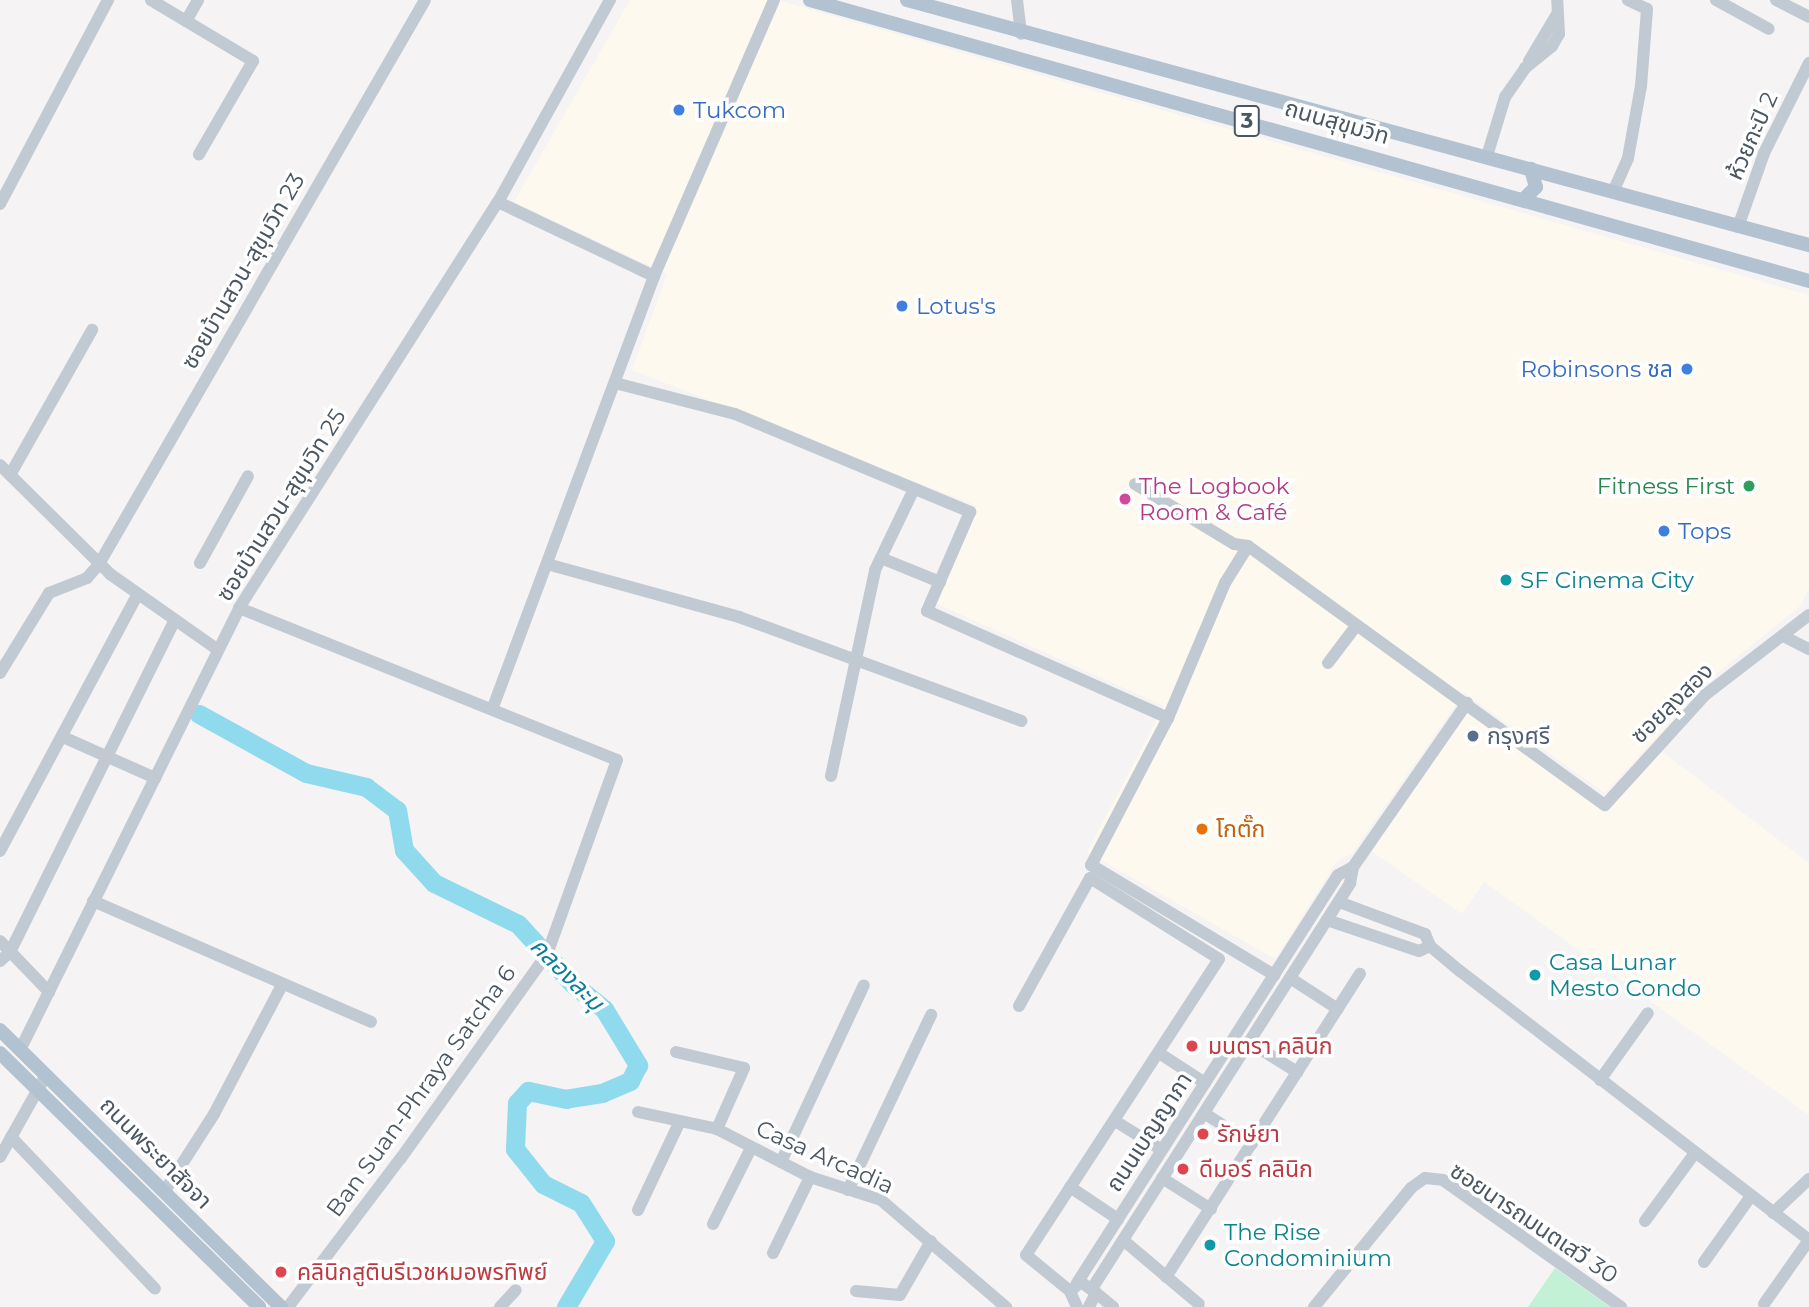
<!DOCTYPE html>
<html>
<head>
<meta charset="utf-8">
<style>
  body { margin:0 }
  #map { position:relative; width:1809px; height:1307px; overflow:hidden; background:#f5f3f3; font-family:Montserrat,"Noto Sans Thai",sans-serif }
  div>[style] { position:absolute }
  .commercial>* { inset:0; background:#fdf9ef }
  .green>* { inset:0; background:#c3f1d5 }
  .river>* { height:19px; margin:-9.5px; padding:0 9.5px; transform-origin:9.5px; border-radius:9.5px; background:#90daee }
  .minor>* { height:12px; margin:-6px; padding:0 6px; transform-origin:6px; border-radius:6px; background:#c1cad2 }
  .major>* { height:14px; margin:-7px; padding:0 7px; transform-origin:7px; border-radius:7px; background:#b3c2d1 }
  .dots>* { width:19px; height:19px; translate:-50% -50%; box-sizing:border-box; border:4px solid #fff; border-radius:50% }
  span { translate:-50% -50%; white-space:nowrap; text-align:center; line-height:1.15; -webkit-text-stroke:7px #fff; paint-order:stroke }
  .shield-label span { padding:2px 5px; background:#fff; border:2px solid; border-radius:5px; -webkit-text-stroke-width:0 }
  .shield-label { font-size:21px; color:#4a5661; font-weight:700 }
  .shop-label { font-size:23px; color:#366cbe }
  .left { translate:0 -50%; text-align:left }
  .right { translate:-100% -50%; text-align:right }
  .street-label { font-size:23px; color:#4a5661 }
  .hotel-label { font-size:23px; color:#b23c85 }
  .leisure-label { font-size:23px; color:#27864d }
  .culture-label { font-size:23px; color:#0d838f }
  .service-label { font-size:23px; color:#4e5e75 }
  .food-label { font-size:23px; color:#c56008 }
  .health-label { font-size:23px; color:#be3a42 }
  .water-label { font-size:24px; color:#0c7c9b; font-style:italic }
</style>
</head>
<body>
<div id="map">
  <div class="commercial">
    <div style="clip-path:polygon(630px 0,777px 0,1809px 295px,1809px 589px,1800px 606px,1710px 679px,1605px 793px,1464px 693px,1352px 853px,1337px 861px,1275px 959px,1087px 852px,1164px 706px,935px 603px,977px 506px,632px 370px,667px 274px,514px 202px)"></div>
    <div style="clip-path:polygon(1468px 710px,1605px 809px,1657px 748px,1809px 863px,1809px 1115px,1484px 882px,1462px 914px,1371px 851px)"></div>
  </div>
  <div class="green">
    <div style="clip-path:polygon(1555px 1268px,1610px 1307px,1528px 1307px)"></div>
  </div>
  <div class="river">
    <div style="left:199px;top:714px;width:122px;rotate:28.9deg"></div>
    <div style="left:306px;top:773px;width:62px;rotate:13.1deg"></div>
    <div style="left:366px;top:787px;width:39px;rotate:37deg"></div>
    <div style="left:397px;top:810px;width:41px;rotate:80.1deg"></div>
    <div style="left:404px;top:850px;width:45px;rotate:47.7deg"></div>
    <div style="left:434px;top:883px;width:93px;rotate:26deg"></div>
    <div style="left:518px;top:924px;width:81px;rotate:47.5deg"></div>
    <div style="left:573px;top:984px;width:40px;rotate:39deg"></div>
    <div style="left:604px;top:1009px;width:66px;rotate:58.7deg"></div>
    <div style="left:638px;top:1065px;width:18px;rotate:117deg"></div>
    <div style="left:630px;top:1081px;width:30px;rotate:157deg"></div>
    <div style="left:602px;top:1093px;width:36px;rotate:171deg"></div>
    <div style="left:566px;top:1099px;width:39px;rotate:-168deg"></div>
    <div style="left:528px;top:1091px;width:16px;rotate:133deg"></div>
    <div style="left:517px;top:1103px;width:46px;rotate:92.5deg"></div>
    <div style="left:515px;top:1149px;width:45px;rotate:51.3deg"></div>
    <div style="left:543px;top:1184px;width:42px;rotate:26.6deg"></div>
    <div style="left:581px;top:1203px;width:45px;rotate:57.7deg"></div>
    <div style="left:605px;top:1241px;width:77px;rotate:120.6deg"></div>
  </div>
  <div class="minor">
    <div style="left:151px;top:0;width:119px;rotate:30.9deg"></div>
    <div style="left:253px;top:61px;width:108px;rotate:120.1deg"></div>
    <div style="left:1017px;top:0;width:34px;rotate:83deg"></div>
    <div style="left:1716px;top:0;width:60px;rotate:28.7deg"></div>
    <div style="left:1776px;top:0;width:37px;rotate:27deg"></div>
    <div style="left:186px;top:21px;width:24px;rotate:-60deg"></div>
    <div style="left:1529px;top:61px;width:55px;rotate:-59.2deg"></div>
    <div style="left:1487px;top:156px;width:62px;rotate:-73deg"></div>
    <div style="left:1505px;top:97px;width:35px;rotate:-55deg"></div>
    <div style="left:1525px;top:68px;width:35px;rotate:-39deg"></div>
    <div style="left:1552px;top:46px;width:14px;rotate:-60deg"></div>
    <div style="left:1559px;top:34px;width:34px;rotate:-93deg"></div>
    <div style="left:1613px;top:192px;width:37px;rotate:-66deg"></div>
    <div style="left:1628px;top:158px;width:73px;rotate:-79.8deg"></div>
    <div style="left:1641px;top:86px;width:77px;rotate:-85.5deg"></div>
    <div style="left:1647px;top:9px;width:21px;rotate:-155deg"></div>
    <div style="left:498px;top:202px;width:173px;rotate:25.4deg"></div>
    <div style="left:0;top:204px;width:231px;rotate:-62.1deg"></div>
    <div style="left:1738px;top:227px;width:78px;rotate:-70.6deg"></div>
    <div style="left:1764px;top:153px;width:101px;rotate:-63.4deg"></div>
    <div style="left:615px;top:383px;width:124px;rotate:14.5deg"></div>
    <div style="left:735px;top:414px;width:255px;rotate:22.6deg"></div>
    <div style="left:970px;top:512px;width:108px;rotate:113.5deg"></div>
    <div style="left:927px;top:611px;width:264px;rotate:23.9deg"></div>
    <div style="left:0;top:465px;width:155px;rotate:44.7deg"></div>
    <div style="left:110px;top:574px;width:132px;rotate:35.1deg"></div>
    <div style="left:10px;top:475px;width:167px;rotate:-60.5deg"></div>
    <div style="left:1135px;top:484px;width:116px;rotate:31.2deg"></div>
    <div style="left:1234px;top:544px;width:14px;rotate:8deg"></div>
    <div style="left:1248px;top:546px;width:441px;rotate:36deg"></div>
    <div style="left:1605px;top:805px;width:149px;rotate:-47.7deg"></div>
    <div style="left:1705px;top:695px;width:131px;rotate:-37.6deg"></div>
    <div style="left:1248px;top:546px;width:44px;rotate:121.9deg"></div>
    <div style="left:1225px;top:583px;width:147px;rotate:112.9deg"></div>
    <div style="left:1168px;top:718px;width:166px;rotate:117.6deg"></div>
    <div style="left:1091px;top:865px;width:214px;rotate:31deg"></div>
    <div style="left:881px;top:558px;width:64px;rotate:22.1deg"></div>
    <div style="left:200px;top:563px;width:99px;rotate:-61.1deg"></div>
    <div style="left:547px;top:564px;width:199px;rotate:15.4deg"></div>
    <div style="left:739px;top:617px;width:301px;rotate:20.2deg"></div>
    <div style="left:239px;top:608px;width:407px;rotate:21.9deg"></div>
    <div style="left:617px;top:760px;width:206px;rotate:109.8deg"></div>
    <div style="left:547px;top:954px;width:252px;rotate:125.6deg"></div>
    <div style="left:400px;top:1159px;width:186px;rotate:127.1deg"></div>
    <div style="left:1785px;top:637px;width:27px;rotate:27deg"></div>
    <div style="left:1328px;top:663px;width:46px;rotate:-52.9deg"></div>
    <div style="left:0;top:673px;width:94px;rotate:-58.5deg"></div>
    <div style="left:49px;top:593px;width:41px;rotate:-21.5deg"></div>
    <div style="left:87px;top:578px;width:18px;rotate:-49deg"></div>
    <div style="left:99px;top:564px;width:651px;rotate:-59.97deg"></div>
    <div style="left:493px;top:707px;width:460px;rotate:-69.5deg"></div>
    <div style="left:654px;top:276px;width:301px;rotate:-66.5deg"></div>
    <div style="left:63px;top:737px;width:101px;rotate:24deg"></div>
    <div style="left:831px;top:776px;width:211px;rotate:-77.9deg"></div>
    <div style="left:875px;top:570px;width:90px;rotate:-64.3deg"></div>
    <div style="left:0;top:851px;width:290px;rotate:-61.8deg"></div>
    <div style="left:93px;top:901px;width:303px;rotate:23.5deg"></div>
    <div style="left:1339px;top:902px;width:92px;rotate:20.4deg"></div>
    <div style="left:1425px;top:934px;width:13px;rotate:67deg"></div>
    <div style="left:1430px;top:946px;width:39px;rotate:40deg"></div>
    <div style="left:1460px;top:971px;width:441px;rotate:37.6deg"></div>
    <div style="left:1327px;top:920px;width:97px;rotate:18.6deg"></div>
    <div style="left:1419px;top:951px;width:12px;rotate:-24deg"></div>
    <div style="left:0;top:941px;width:71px;rotate:46.1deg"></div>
    <div style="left:0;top:961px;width:13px;rotate:-42deg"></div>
    <div style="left:10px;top:952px;width:369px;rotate:-63.6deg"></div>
    <div style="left:1290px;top:978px;width:57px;rotate:32.9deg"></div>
    <div style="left:1019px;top:1006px;width:146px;rotate:-61deg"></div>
    <div style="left:1090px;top:878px;width:152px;rotate:32.1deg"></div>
    <div style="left:1219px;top:959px;width:353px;rotate:123.1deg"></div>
    <div style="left:1026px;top:1255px;width:57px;rotate:39.3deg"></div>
    <div style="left:1249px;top:1042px;width:57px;rotate:32deg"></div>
    <div style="left:20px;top:1050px;width:493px;rotate:-63.6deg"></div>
    <div style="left:239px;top:608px;width:482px;rotate:-57.5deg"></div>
    <div style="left:498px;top:202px;width:231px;rotate:-61deg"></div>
    <div style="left:676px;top:1052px;width:70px;rotate:13.2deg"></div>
    <div style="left:744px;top:1068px;width:67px;rotate:113.9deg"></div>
    <div style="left:1159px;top:1053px;width:55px;rotate:33.1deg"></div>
    <div style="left:1600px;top:1080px;width:82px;rotate:-54.4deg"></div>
    <div style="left:638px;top:1112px;width:81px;rotate:12.1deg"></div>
    <div style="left:717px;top:1129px;width:105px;rotate:27.3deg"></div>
    <div style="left:810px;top:1177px;width:75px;rotate:17.9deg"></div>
    <div style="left:881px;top:1200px;width:165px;rotate:40.6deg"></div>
    <div style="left:1204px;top:1113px;width:57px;rotate:32.9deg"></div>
    <div style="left:1115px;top:1121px;width:55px;rotate:31.7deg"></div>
    <div style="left:11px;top:1137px;width:209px;rotate:46.5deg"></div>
    <div style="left:0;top:1157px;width:94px;rotate:-60.7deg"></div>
    <div style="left:781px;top:1162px;width:195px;rotate:-64.9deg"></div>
    <div style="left:1162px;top:1178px;width:58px;rotate:32.3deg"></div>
    <div style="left:1070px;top:1187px;width:58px;rotate:33.7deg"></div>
    <div style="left:848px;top:1190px;width:194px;rotate:-64.6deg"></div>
    <div style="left:164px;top:1192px;width:93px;rotate:-57.3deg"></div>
    <div style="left:214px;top:1114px;width:144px;rotate:-62.2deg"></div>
    <div style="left:638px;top:1210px;width:98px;rotate:-64.7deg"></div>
    <div style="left:1773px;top:1213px;width:50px;rotate:-43.4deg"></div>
    <div style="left:1645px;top:1221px;width:84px;rotate:-53.7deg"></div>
    <div style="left:713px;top:1224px;width:85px;rotate:-63.4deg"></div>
    <div style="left:1123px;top:1240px;width:99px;rotate:40.1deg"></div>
    <div style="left:773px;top:1253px;width:85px;rotate:-64deg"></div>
    <div style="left:1704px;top:1262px;width:81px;rotate:-54.5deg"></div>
    <div style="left:1166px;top:1277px;width:360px;rotate:-57.4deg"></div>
    <div style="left:1077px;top:1283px;width:484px;rotate:-57.4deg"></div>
    <div style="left:1338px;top:875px;width:17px;rotate:-28deg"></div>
    <div style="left:1093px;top:1287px;width:479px;rotate:-57.5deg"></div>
    <div style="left:1350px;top:883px;width:16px;rotate:-79deg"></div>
    <div style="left:1353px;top:867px;width:200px;rotate:-55.2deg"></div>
    <div style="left:856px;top:1291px;width:44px;rotate:5.2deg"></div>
    <div style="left:900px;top:1295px;width:62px;rotate:-60.1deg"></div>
    <div style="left:1096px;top:1293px;width:22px;rotate:39deg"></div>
    <div style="left:1764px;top:1304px;width:78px;rotate:-54.9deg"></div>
    <div style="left:500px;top:1307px;width:23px;rotate:-47deg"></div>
    <div style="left:1077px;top:1307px;width:17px;rotate:-114deg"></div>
    <div style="left:1070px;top:1291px;width:14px;rotate:-39deg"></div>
    <div style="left:1081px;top:1282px;width:19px;rotate:36deg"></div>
    <div style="left:1096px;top:1293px;width:16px;rotate:117deg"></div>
    <div style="left:1314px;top:1307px;width:154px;rotate:-50.8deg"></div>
    <div style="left:1411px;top:1188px;width:17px;rotate:-36deg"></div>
    <div style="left:1425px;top:1178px;width:18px;rotate:6deg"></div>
    <div style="left:1443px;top:1180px;width:219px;rotate:35.5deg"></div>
  </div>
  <div class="major">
    <div style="left:810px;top:0;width:1038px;rotate:15.71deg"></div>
    <div style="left:907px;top:0;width:935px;rotate:15.2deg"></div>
    <div style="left:1524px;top:199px;width:17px;rotate:-45deg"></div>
    <div style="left:1536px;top:187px;width:19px;rotate:-106deg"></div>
    <div style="left:0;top:1030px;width:395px;rotate:44.6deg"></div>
    <div style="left:0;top:1053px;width:363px;rotate:44.4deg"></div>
  </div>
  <div class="dots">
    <div style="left:679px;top:110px;background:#3f7fe0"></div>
    <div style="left:902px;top:306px;background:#3f7fe0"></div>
    <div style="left:1687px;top:369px;background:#3f7fe0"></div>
    <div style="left:1749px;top:486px;background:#2e9e5b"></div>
    <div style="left:1125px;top:499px;background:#d1479c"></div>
    <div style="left:1664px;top:531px;background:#3f7fe0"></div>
    <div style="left:1506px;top:580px;background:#0f9aa8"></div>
    <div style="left:1473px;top:736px;background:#5c6f8a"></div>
    <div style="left:1202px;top:829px;background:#e8710a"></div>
    <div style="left:1535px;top:975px;background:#0f9aa8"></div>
    <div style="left:1192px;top:1046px;background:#e0444e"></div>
    <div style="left:1203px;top:1134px;background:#e0444e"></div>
    <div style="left:1183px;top:1169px;background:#e0444e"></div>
    <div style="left:1210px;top:1245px;background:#0f9aa8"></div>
    <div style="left:281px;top:1272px;background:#e0444e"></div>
  </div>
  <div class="shield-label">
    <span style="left:1247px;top:121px">3</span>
  </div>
  <div class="shop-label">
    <span class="left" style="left:693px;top:110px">Tukcom</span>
    <span class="left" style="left:916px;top:306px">Lotus's</span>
    <span class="right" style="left:1673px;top:369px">Robinsons ชล</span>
    <span class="left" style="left:1678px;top:531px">Tops</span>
  </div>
  <div class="street-label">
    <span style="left:1337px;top:122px;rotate:16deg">ถนนสุขุมวิท</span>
    <span style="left:1752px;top:136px;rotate:-66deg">ห้วยกะปิ 2</span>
    <span style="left:243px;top:271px;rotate:-60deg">ซอยบ้านสวน-สุขุมวิท 23</span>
    <span style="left:281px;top:505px;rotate:-58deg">ซอยบ้านสวน-สุขุมวิท 25</span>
    <span style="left:1672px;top:703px;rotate:-44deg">ซอยลุงสอง</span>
    <span style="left:421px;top:1091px;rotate:-54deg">Ban Suan-Phraya Satcha 6</span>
    <span style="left:1149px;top:1132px;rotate:-57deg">ถนนเบญญาภา</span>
    <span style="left:156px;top:1153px;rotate:45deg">ถนนพระยาสัจจา</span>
    <span style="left:825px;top:1157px;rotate:24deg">Casa Arcadia</span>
    <span style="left:1534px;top:1223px;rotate:34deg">ซอยนารถมนตเสวี 30</span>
  </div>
  <div class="hotel-label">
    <span class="left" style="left:1139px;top:499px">The Logbook<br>Room &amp; Café</span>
  </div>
  <div class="leisure-label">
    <span class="right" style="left:1735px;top:486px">Fitness First</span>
  </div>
  <div class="culture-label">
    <span class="left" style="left:1520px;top:580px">SF Cinema City</span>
    <span class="left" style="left:1549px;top:975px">Casa Lunar<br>Mesto Condo</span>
    <span class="left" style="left:1224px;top:1245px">The Rise<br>Condominium</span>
  </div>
  <div class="service-label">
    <span class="left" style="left:1487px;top:736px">กรุงศรี</span>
  </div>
  <div class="food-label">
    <span class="left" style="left:1216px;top:829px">โกตั๊ก</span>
  </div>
  <div class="health-label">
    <span class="left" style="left:1208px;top:1046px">มนตรา คลินิก</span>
    <span class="left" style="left:1217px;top:1134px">รักษ์ยา</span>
    <span class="left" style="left:1199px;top:1169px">ดีมอร์ คลินิก</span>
    <span class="left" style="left:297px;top:1272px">คลินิกสูตินรีเวชหมอพรทิพย์</span>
  </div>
  <div class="water-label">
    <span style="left:567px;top:974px;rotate:45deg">คลองละมุ</span>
  </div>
</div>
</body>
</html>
